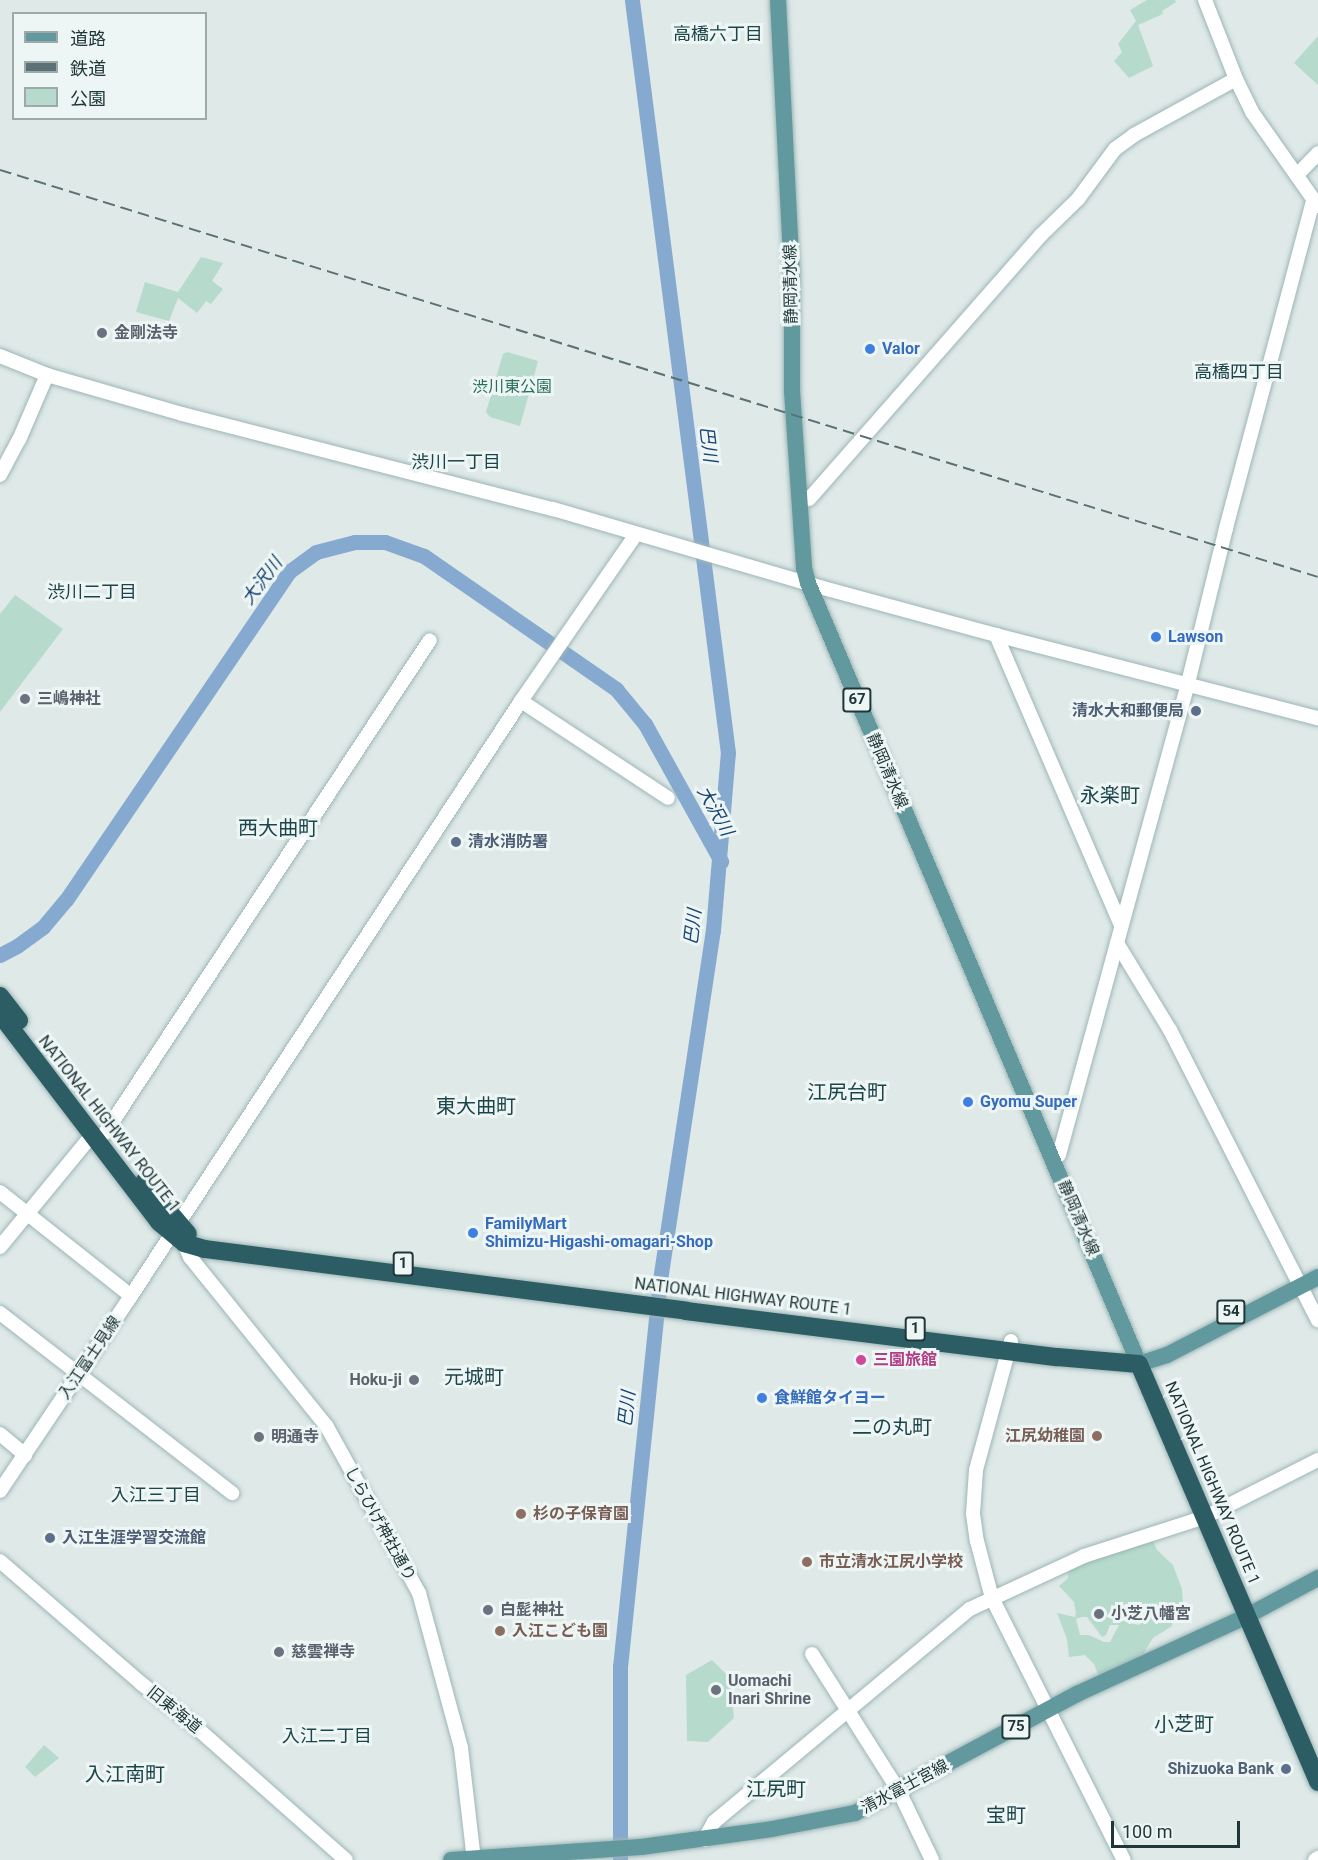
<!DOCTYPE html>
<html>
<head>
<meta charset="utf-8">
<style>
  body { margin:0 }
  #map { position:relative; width:1318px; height:1860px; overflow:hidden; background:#dee9e8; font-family:Roboto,"Noto Sans JP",sans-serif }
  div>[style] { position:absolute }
  .green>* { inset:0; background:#b6dbcd }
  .river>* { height:15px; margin:-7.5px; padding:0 7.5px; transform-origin:7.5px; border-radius:7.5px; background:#85a9cf }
  .roads { filter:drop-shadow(0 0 2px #9db5b5) drop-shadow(0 0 2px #9db5b5) }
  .secondary>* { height:14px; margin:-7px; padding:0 7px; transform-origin:7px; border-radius:7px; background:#fff }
  .primary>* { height:16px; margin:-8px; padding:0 8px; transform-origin:8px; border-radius:8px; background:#62999f }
  .highway>* { height:18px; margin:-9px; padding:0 9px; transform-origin:9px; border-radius:9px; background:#2c5c64 }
  .rail>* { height:2px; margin-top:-1px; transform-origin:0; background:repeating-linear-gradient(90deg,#5a7275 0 12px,transparent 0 18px) }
  .dots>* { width:16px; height:16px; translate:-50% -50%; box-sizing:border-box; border:3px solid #eef6f5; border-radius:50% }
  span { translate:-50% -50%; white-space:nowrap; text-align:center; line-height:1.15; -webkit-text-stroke:6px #eef6f5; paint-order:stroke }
  .shield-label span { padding:2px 4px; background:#eef6f5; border:2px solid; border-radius:4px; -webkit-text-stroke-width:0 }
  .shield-label { font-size:15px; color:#203739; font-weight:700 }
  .street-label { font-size:16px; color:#203739 }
  .worship-label { font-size:16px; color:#5b616d; font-weight:700 }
  .left { translate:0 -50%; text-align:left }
  .right { translate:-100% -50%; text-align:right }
  .shop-label { font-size:16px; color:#366cbe; font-weight:700 }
  .park-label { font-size:16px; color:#2a6f5d }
  .service-label { font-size:16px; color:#4e5e75; font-weight:700 }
  .hotel-label { font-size:16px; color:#b23c85; font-weight:700 }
  .education-label { font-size:16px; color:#785e54; font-weight:700 }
  .neighbourhood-label { font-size:18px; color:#1c454a }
  .water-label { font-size:18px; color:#1b4573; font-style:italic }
  .quarter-label { font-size:20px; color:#1c454a }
  .legend { position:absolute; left:12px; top:12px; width:195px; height:108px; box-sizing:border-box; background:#eef6f5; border:2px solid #9caaaa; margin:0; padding:8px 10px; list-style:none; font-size:18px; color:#203739 }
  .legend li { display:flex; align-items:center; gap:12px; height:30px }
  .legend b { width:30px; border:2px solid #9caaaa }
  .scale { position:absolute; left:1111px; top:1821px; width:129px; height:27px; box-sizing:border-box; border:3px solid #203739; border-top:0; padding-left:8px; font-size:18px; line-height:21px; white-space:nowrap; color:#203739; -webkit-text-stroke:4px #eef6f5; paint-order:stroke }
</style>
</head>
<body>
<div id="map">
  <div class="green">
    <div style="clip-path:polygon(1147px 0,1175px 0,1176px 2px,1162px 11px,1163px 14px,1138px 25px,1153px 66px,1129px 78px,1114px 61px,1122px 52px,1118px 44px,1136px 21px,1130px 10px)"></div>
    <div style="clip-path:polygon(1318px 36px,1318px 85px,1294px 63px)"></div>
    <div style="clip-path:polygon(201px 257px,223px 263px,212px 281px,223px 289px,211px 304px,206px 301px,197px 313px,178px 298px,169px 321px,136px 312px,145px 282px,178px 292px)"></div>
    <div style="clip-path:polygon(507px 352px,538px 361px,520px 426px,490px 417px,486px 412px,503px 354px)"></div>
    <div style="clip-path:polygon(15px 595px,63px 629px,0 712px,0 614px)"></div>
    <div style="clip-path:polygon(evenodd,1151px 1536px,1157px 1550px,1173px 1565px,1182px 1589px,1183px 1604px,1174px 1611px,1172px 1626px,1153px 1638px,1140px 1659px,1104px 1675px,1098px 1674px,1094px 1664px,1085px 1655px,1069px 1657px,1067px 1639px,1057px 1613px,1075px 1617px,1076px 1614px,1074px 1602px,1059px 1586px,1068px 1578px,1069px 1563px,1151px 1536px,1139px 1610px,1147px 1619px,1139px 1625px,1128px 1623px,1135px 1611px,1139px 1610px,1151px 1536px,1081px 1617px,1087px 1617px,1102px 1637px,1106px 1635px,1110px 1625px,1119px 1625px,1110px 1642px,1104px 1642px,1089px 1635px,1080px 1635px,1076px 1619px,1081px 1617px)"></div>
    <div style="clip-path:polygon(712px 1660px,730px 1678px,734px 1718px,708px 1742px,687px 1741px,686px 1675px)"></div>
    <div style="clip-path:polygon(44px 1745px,59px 1758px,35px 1777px,25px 1767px)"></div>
  </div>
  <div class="river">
    <div style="left:0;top:955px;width:19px;rotate:-28deg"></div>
    <div style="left:17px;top:946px;width:32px;rotate:-36deg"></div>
    <div style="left:43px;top:927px;width:35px;rotate:-50deg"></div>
    <div style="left:66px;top:900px;width:398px;rotate:-55.8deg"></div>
    <div style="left:290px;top:571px;width:32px;rotate:-36deg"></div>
    <div style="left:316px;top:552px;width:40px;rotate:-14.4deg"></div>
    <div style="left:355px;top:542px;width:30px"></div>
    <div style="left:385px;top:542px;width:41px;rotate:19.7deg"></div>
    <div style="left:424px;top:556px;width:234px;rotate:34.7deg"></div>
    <div style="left:616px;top:689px;width:45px;rotate:50.4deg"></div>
    <div style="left:645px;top:724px;width:157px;rotate:61deg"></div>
    <div style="left:620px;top:1860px;width:193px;rotate:-90deg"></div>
    <div style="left:620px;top:1667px;width:389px;rotate:-84.1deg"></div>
    <div style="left:660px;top:1280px;width:354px;rotate:-81.4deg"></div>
    <div style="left:713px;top:930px;width:178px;rotate:-85.2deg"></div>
    <div style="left:728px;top:753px;width:759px;rotate:-97.27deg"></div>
  </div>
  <div class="roads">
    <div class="secondary">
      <div style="left:1205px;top:0;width:85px;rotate:68.6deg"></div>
      <div style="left:1236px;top:79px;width:37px;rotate:64deg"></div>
      <div style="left:1252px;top:112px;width:115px;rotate:54.9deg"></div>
      <div style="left:1298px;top:174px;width:29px;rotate:-46deg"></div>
      <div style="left:0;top:356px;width:51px;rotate:22deg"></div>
      <div style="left:47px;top:375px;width:141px;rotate:16.1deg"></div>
      <div style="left:182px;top:414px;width:383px;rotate:14.4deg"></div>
      <div style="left:553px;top:509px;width:278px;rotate:16.3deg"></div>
      <div style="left:820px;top:587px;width:182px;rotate:15.3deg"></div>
      <div style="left:996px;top:635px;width:333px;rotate:14.5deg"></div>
      <div style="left:0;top:475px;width:40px;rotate:-62deg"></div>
      <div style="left:19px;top:440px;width:71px;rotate:-66.7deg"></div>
      <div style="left:809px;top:499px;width:350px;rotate:-48.7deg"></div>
      <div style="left:1040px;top:236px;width:53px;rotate:-44.2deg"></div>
      <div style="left:1078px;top:199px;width:62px;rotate:-53.5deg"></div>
      <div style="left:1115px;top:149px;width:24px;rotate:-36deg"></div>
      <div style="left:1134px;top:135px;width:116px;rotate:-28.8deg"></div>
      <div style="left:996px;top:635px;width:316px;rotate:66.7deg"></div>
      <div style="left:521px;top:701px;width:176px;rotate:33.4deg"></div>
      <div style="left:1117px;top:943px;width:102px;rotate:58.7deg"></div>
      <div style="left:1170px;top:1030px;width:326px;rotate:63deg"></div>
      <div style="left:105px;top:1133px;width:590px;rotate:-56.61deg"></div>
      <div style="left:1059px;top:1155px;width:489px;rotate:-74.7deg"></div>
      <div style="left:1188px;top:683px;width:160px;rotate:-76.2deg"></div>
      <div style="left:1226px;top:528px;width:339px;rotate:-75.1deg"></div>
      <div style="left:0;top:1192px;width:167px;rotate:38.4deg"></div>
      <div style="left:188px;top:1237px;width:7px;rotate:124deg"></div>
      <div style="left:184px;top:1243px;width:15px;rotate:67deg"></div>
      <div style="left:190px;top:1257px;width:218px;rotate:51.1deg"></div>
      <div style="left:327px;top:1427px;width:190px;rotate:61deg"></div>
      <div style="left:419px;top:1593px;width:161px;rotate:74.8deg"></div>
      <div style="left:461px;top:1748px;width:113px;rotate:83.4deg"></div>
      <div style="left:0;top:1247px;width:145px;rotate:-50.6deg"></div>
      <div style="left:0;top:1313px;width:294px;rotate:37.8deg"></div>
      <div style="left:1011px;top:1341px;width:134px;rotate:105.2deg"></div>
      <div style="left:976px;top:1470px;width:44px;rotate:93.9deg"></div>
      <div style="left:973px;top:1514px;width:27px;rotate:82deg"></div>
      <div style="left:977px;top:1541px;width:59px;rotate:75.3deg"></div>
      <div style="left:992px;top:1598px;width:293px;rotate:63.3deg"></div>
      <div style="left:0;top:1434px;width:33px;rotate:40deg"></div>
      <div style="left:0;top:1491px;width:235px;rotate:-56.1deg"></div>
      <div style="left:131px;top:1296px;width:711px;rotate:-56.76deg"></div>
      <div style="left:521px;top:701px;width:203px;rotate:-55.4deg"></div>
      <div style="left:0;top:1561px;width:188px;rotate:40.9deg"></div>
      <div style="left:142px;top:1684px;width:61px;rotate:38.4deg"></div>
      <div style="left:190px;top:1722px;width:208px;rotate:41.5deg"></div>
      <div style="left:812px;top:1654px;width:162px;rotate:57.6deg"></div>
      <div style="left:899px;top:1791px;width:76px;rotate:64.4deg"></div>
      <div style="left:704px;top:1840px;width:21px;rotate:-61deg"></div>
      <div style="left:714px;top:1822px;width:333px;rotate:-39.8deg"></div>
      <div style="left:970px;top:1609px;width:126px;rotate:-24.9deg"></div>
      <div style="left:1084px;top:1556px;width:127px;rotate:-17.9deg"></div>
      <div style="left:1205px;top:1517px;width:127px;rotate:-26.8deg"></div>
      <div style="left:1315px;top:1860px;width:4px;rotate:-34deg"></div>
    </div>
    <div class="primary">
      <div style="left:778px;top:0;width:274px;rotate:87.1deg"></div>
      <div style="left:792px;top:274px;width:117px;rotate:90deg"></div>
      <div style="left:792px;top:391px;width:177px;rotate:86.1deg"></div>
      <div style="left:804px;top:568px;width:16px;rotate:75deg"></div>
      <div style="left:808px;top:583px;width:848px;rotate:67.03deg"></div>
      <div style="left:1139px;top:1364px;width:29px;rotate:-18deg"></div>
      <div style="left:1167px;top:1355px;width:170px;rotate:-27.3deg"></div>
      <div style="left:451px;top:1860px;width:190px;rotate:-3.9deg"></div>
      <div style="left:641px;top:1847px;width:132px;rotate:-7.8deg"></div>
      <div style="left:772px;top:1829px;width:85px;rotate:-10.9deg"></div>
      <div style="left:855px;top:1813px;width:252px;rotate:-28.2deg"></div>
      <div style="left:1077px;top:1694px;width:187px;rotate:-24.6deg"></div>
      <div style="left:1247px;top:1616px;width:81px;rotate:-28.2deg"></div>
    </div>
    <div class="highway">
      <div style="left:0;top:996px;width:31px;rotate:52deg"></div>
      <div style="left:0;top:1014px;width:262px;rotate:52.6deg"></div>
      <div style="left:159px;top:1222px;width:33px;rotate:40deg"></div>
      <div style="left:184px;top:1243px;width:22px;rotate:16deg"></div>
      <div style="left:205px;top:1249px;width:485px;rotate:7.3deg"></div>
      <div style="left:686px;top:1311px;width:374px;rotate:7.1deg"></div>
      <div style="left:1057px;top:1357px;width:82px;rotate:4.9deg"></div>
      <div style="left:1139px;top:1364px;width:455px;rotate:66.8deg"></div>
      <div style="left:144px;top:1182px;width:68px;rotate:49.8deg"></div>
    </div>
  </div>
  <div class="rail">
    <div style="left:0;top:170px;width:1379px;rotate:17.16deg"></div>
  </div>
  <div class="dots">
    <div style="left:102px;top:333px;background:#6b7280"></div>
    <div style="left:870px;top:349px;background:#3f7fe0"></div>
    <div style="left:1156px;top:637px;background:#3f7fe0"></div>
    <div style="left:25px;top:699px;background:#6b7280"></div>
    <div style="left:1196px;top:711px;background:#5c6f8a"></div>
    <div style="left:456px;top:842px;background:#5c6f8a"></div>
    <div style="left:968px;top:1102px;background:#3f7fe0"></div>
    <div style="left:473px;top:1233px;background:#3f7fe0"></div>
    <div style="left:861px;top:1360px;background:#d1479c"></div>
    <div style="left:414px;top:1380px;background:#6b7280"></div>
    <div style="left:762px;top:1398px;background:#3f7fe0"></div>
    <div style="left:1097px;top:1436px;background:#8d6e63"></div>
    <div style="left:259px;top:1437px;background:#6b7280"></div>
    <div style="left:521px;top:1514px;background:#8d6e63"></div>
    <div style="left:50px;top:1538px;background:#5c6f8a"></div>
    <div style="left:807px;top:1562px;background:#8d6e63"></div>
    <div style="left:488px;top:1610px;background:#6b7280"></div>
    <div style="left:1099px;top:1614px;background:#6b7280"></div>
    <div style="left:500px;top:1631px;background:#8d6e63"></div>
    <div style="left:279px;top:1652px;background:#6b7280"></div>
    <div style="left:716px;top:1690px;background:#6b7280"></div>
    <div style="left:1286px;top:1769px;background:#5c6f8a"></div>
  </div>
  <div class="shield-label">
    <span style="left:857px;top:700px">67</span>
    <span style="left:403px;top:1264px">1</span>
    <span style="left:1231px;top:1312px">54</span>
    <span style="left:915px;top:1329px">1</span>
    <span style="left:1016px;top:1727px">75</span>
  </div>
  <div class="street-label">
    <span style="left:791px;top:284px;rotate:-91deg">静岡清水線</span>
    <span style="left:887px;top:771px;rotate:67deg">静岡清水線</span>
    <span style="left:109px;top:1124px;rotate:52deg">NATIONAL HIGHWAY ROUTE 1</span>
    <span style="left:1078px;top:1218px;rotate:67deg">静岡清水線</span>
    <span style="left:743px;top:1297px;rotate:7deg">NATIONAL HIGHWAY ROUTE 1</span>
    <span style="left:90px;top:1358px;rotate:-56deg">入江富士見線</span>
    <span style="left:1212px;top:1483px;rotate:67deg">NATIONAL HIGHWAY ROUTE 1</span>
    <span style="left:380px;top:1524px;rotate:61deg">しらひげ神社通り</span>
    <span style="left:174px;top:1710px;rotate:39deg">旧東海道</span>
    <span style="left:905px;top:1787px;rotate:-28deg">清水富士宮線</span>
  </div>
  <div class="worship-label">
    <span class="left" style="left:114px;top:333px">金剛法寺</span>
    <span class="left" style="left:37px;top:699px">三嶋神社</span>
    <span class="right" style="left:402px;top:1380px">Hoku-ji</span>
    <span class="left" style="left:271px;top:1437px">明通寺</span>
    <span class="left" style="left:500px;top:1610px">白髭神社</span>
    <span class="left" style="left:1111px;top:1614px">小芝八幡宮</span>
    <span class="left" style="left:291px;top:1652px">慈雲禅寺</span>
    <span class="left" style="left:728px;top:1690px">Uomachi<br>Inari Shrine</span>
  </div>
  <div class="shop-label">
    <span class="left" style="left:882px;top:349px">Valor</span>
    <span class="left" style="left:1168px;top:637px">Lawson</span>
    <span class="left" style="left:980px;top:1102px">Gyomu Super</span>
    <span class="left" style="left:485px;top:1233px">FamilyMart<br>Shimizu-Higashi-omagari-Shop</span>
    <span class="left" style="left:774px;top:1398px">食鮮館タイヨー</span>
  </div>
  <div class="park-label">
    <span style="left:512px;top:387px">渋川東公園</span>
  </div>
  <div class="service-label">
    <span class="right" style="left:1184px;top:711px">清水大和郵便局</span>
    <span class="left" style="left:468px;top:842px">清水消防署</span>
    <span class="left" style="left:62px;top:1538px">入江生涯学習交流館</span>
    <span class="right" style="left:1274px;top:1769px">Shizuoka Bank</span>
  </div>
  <div class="hotel-label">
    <span class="left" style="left:873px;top:1360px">三園旅館</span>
  </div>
  <div class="education-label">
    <span class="right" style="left:1085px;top:1436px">江尻幼稚園</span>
    <span class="left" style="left:533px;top:1514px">杉の子保育園</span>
    <span class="left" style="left:819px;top:1562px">市立清水江尻小学校</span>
    <span class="left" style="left:512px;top:1631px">入江こども園</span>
  </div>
  <div class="neighbourhood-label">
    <span style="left:718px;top:34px">高橋六丁目</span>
    <span style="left:1239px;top:372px">高橋四丁目</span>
    <span style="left:456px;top:462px">渋川一丁目</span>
    <span style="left:92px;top:592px">渋川二丁目</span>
    <span style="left:156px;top:1495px">入江三丁目</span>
    <span style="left:327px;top:1736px">入江二丁目</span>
  </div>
  <div class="water-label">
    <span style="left:708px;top:444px;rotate:83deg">巴川</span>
    <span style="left:262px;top:581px;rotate:-53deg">大沢川</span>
    <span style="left:715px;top:811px;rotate:61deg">大沢川</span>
    <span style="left:693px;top:927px;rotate:-83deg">巴川</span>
    <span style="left:627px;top:1409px;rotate:-84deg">巴川</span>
  </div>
  <div class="quarter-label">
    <span style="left:1110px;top:795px">永楽町</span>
    <span style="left:278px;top:828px">西大曲町</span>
    <span style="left:847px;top:1092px">江尻台町</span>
    <span style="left:476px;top:1106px">東大曲町</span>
    <span style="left:474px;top:1377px">元城町</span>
    <span style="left:892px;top:1427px">二の丸町</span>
    <span style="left:1184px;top:1724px">小芝町</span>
    <span style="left:125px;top:1774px">入江南町</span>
    <span style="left:776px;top:1789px">江尻町</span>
    <span style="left:1006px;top:1815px">宝町</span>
  </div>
  <ul class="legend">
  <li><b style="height:8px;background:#62999f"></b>道路</li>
  <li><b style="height:8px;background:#5a7275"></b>鉄道</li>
  <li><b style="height:16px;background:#b6dbcd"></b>公園</li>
  </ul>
  <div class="scale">100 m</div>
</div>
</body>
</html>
